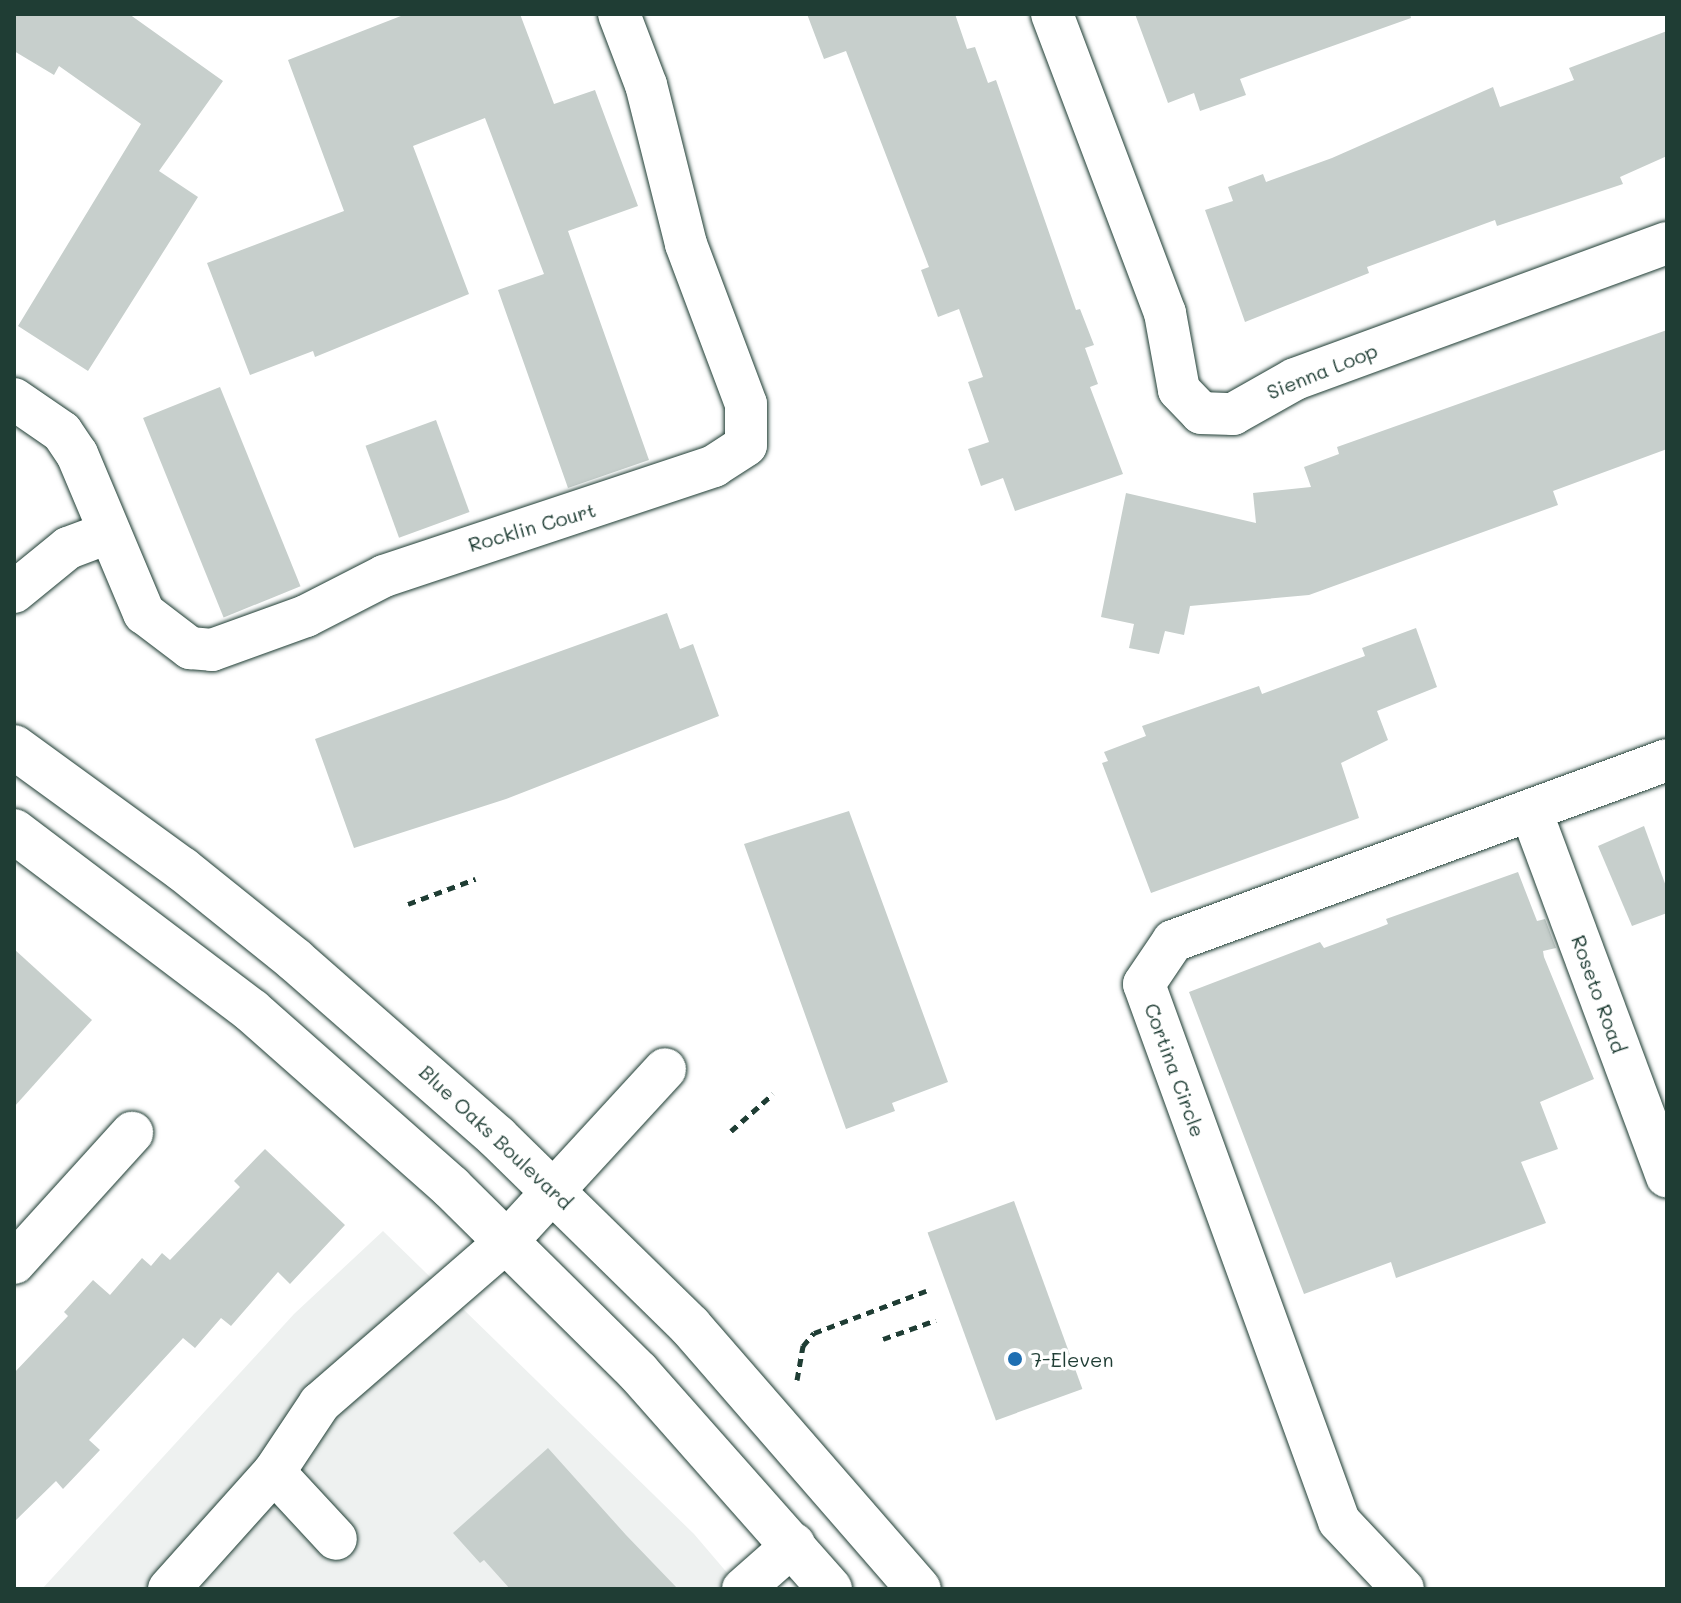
<!DOCTYPE html>
<html>
<head>
<meta charset="utf-8">
<style>
  body { margin:0 }
  #map { position:relative; width:1681px; height:1603px; overflow:hidden; background:#fff; font-family:Mali,sans-serif }
  div>[style] { position:absolute }
  .built>* { inset:0; background:#eef1f0 }
  .building>* { inset:0; background:#c7cfcc; transform-origin:0 0 }
  .path>* { height:5px; margin-top:-2.5px; transform-origin:0; background:repeating-linear-gradient(90deg,#1f3d34 0 8px,transparent 0 14px) }
  .roads { filter:drop-shadow(0 0 2px #1f3d34) drop-shadow(0 0 2px #1f3d34) }
  .minor>* { height:42px; margin:-21px; padding:0 21px; transform-origin:21px; border-radius:21px; background:#fff }
  .major>* { height:44px; margin:-22px; padding:0 22px; transform-origin:22px; border-radius:22px; background:#fff }
  .dots>* { width:22px; height:22px; translate:-50% -50%; box-sizing:border-box; border:4px solid #fff; border-radius:50% }
  span { translate:-50% -50%; white-space:nowrap; text-align:center; line-height:1.15; -webkit-text-stroke:7px #fff; paint-order:stroke }
  .street-label { font-size:20px; color:#1f3d34 }
  .poi-label { font-size:20px; color:#1f3d34 }
  .left { translate:0 -50%; text-align:left }
  .frame { position:absolute; inset:0; border:16px solid #1f3d34; pointer-events:none }
</style>
</head>
<body>
<div id="map">
  <div class="built">
    <div style="clip-path:polygon(383px 1231px,694px 1534px,741px 1589px,42px 1589px,294px 1314px)"></div>
  </div>
  <div class="building">
    <div style="clip-path:polygon(14px 14px,129px 14px,223px 81px,159px 171px,198px 197px,88px 371px,18px 326px,141px 124px,59px 66px,54px 75px,14px 51px)"></div>
    <div style="clip-path:polygon(406px 14px,520px 14px,554px 104px,595px 90px,638px 206px,568px 231px,649px 460px,568px 488px,498px 290px,544px 274px,485px 118px,413px 146px,469px 294px,315px 357px,313px 351px,250px 375px,207px 263px,344px 211px,288px 60px)"></div>
    <div style="clip-path:polygon(807px 14px,955px 14px,967px 49px,975px 47px,988px 83px,996px 80px,1076px 310px,1080px 309px,1094px 345px,1085px 348px,1098px 384px,1090px 387px,1123px 474px,1015px 511px,1003px 478px,981px 486px,968px 449px,989px 442px,968px 382px,983px 377px,959px 309px,938px 317px,921px 270px,929px 267px,846px 51px,824px 59px)"></div>
    <div style="clip-path:polygon(1135px 14px,1410px 14px,1411px 18px,1240px 79px,1246px 95px,1200px 111px,1194px 93px,1168px 103px)"></div>
    <div style="clip-path:polygon(1667px 31px,1667px 156px,1620px 177px,1623px 184px,1497px 226px,1495px 220px,1367px 267px,1369px 273px,1245px 322px,1205px 210px,1233px 201px,1228px 187px,1263px 174px,1266px 182px,1332px 158px,1493px 87px,1500px 107px,1574px 80px,1569px 68px)"></div>
    <div style="clip-path:polygon(1667px 330px,1667px 449px,1553px 491px,1558px 505px,1309px 595px,1190px 606px,1184px 635px,1165px 631px,1159px 654px,1129px 648px,1134px 624px,1101px 617px,1126px 493px,1256px 523px,1253px 493px,1311px 487px,1304px 467px,1339px 454px,1337px 447px)"></div>
    <div style="left:220px;top:387px;width:215px;height:83px;rotate:68deg"></div>
    <div style="left:436px;top:420px;width:98px;height:75px;rotate:70deg"></div>
    <div style="clip-path:polygon(667px 613px,680px 649px,693px 644px,719px 716px,506px 799px,354px 848px,315px 739px)"></div>
    <div style="clip-path:polygon(1416px 628px,1437px 687px,1377px 711px,1388px 740px,1341px 763px,1359px 818px,1151px 893px,1102px 763px,1108px 761px,1104px 752px,1146px 736px,1142px 726px,1259px 686px,1262px 694px,1365px 656px,1362px 648px)"></div>
    <div style="clip-path:polygon(849px 811px,948px 1082px,892px 1103px,895px 1111px,846px 1129px,744px 844px)"></div>
    <div style="clip-path:polygon(1644px 826px,1667px 889px,1667px 913px,1632px 926px,1598px 846px)"></div>
    <div style="clip-path:polygon(1518px 872px,1537px 921px,1545px 919px,1556px 948px,1543px 951px,1544px 957px,1594px 1079px,1540px 1102px,1558px 1149px,1521px 1162px,1546px 1223px,1396px 1278px,1391px 1262px,1304px 1294px,1189px 992px,1320px 942px,1324px 948px,1378px 928px,1388px 924px,1386px 919px)"></div>
    <div style="clip-path:polygon(14px 949px,92px 1020px,14px 1107px)"></div>
    <div style="clip-path:polygon(265px 1149px,345px 1225px,290px 1284px,278px 1272px,231px 1326px,221px 1318px,195px 1348px,183px 1338px,89px 1440px,100px 1450px,63px 1489px,56px 1481px,14px 1522px,14px 1373px,68px 1316px,64px 1312px,93px 1280px,110px 1295px,142px 1258px,151px 1266px,162px 1253px,170px 1260px,240px 1187px,234px 1181px)"></div>
    <div style="left:1014px;top:1201px;width:200px;height:92px;rotate:70deg"></div>
    <div style="clip-path:polygon(548px 1448px,626px 1535px,678px 1589px,510px 1589px,484px 1560px,480px 1563px,453px 1533px)"></div>
  </div>
  <div class="path">
    <div style="left:408px;top:904px;width:72px;rotate:-20.5deg"></div>
    <div style="left:731px;top:1131px;width:56px;rotate:-41.4deg"></div>
    <div style="left:883px;top:1339px;width:56px;rotate:-19.7deg"></div>
    <div style="left:797px;top:1380px;width:35px;rotate:-80deg"></div>
    <div style="left:803px;top:1346px;width:17px;rotate:-50deg"></div>
    <div style="left:814px;top:1333px;width:120px;rotate:-20.6deg"></div>
  </div>
  <div class="roads">
    <div class="minor">
      <div style="left:1052px;top:14px;width:320px;rotate:69.3deg"></div>
      <div style="left:1165px;top:313px;width:78px;rotate:79.7deg"></div>
      <div style="left:1179px;top:390px;width:32px;rotate:46deg"></div>
      <div style="left:1201px;top:413px;width:32px;rotate:2deg"></div>
      <div style="left:1233px;top:414px;width:71px;rotate:-29.4deg"></div>
      <div style="left:1295px;top:379px;width:396px;rotate:-20.1deg"></div>
      <div style="left:14px;top:399px;width:58px;rotate:34.5deg"></div>
      <div style="left:62px;top:432px;width:27px;rotate:56deg"></div>
      <div style="left:77px;top:454px;width:173px;rotate:67.2deg"></div>
      <div style="left:144px;top:613px;width:58px;rotate:37.3deg"></div>
      <div style="left:190px;top:648px;width:22px;rotate:5deg"></div>
      <div style="left:212px;top:650px;width:100px;rotate:-19.9deg"></div>
      <div style="left:306px;top:616px;width:88px;rotate:-27.1deg"></div>
      <div style="left:384px;top:576px;width:348px;rotate:-18.4deg"></div>
      <div style="left:714px;top:466px;width:38px;rotate:-33deg"></div>
      <div style="left:746px;top:445px;width:41px;rotate:-90deg"></div>
      <div style="left:746px;top:404px;width:171px;rotate:-110.6deg"></div>
      <div style="left:686px;top:244px;width:164px;rotate:-104.1deg"></div>
      <div style="left:646px;top:85px;width:76px;rotate:-110.8deg"></div>
      <div style="left:14px;top:592px;width:70px;rotate:-39.2deg"></div>
      <div style="left:68px;top:548px;width:43px;rotate:-20.6deg"></div>
      <div style="left:1531px;top:811px;width:390px;rotate:69.6deg"></div>
      <div style="left:14px;top:1263px;width:176px;rotate:-47.8deg"></div>
      <div style="left:274px;top:1472px;width:91px;rotate:47.2deg"></div>
      <div style="left:169px;top:1589px;width:157px;rotate:-48.1deg"></div>
      <div style="left:274px;top:1472px;width:83px;rotate:-56.3deg"></div>
      <div style="left:320px;top:1403px;width:249px;rotate:-40.9deg"></div>
      <div style="left:508px;top:1240px;width:232px;rotate:-47.4deg"></div>
      <div style="left:743px;top:1589px;width:68px;rotate:-41.4deg"></div>
      <div style="left:1403px;top:1589px;width:93px;rotate:-133.3deg"></div>
      <div style="left:1339px;top:1521px;width:571px;rotate:-109.96deg"></div>
      <div style="left:1144px;top:984px;width:52px;rotate:-56deg"></div>
      <div style="left:1173px;top:941px;width:526px;rotate:-20.12deg"></div>
    </div>
    <div class="major">
      <div style="left:14px;top:747px;width:208px;rotate:36deg"></div>
      <div style="left:182px;top:869px;width:145px;rotate:38.8deg"></div>
      <div style="left:295px;top:960px;width:269px;rotate:41.2deg"></div>
      <div style="left:497px;top:1137px;width:270px;rotate:44.4deg"></div>
      <div style="left:690px;top:1326px;width:349px;rotate:49deg"></div>
      <div style="left:14px;top:831px;width:298px;rotate:37.1deg"></div>
      <div style="left:252px;top:1011px;width:266px;rotate:41.5deg"></div>
      <div style="left:451px;top:1187px;width:263px;rotate:44.7deg"></div>
      <div style="left:638px;top:1372px;width:290px;rotate:48.5deg"></div>
    </div>
  </div>
  <div class="dots">
    <div style="left:1015px;top:1359px;background:#1f6fb2"></div>
  </div>
  <div class="street-label">
    <span style="left:1322px;top:371px;rotate:-22deg">Sienna Loop</span>
    <span style="left:532px;top:527px;rotate:-16deg">Rocklin Court</span>
    <span style="left:1599px;top:994px;rotate:70deg">Roseto Road</span>
    <span style="left:1175px;top:1070px;rotate:70deg">Cortina Circle</span>
    <span style="left:496px;top:1137px;rotate:43deg">Blue Oaks Boulevard</span>
  </div>
  <div class="poi-label">
    <span class="left" style="left:1031px;top:1359px">7-Eleven</span>
  </div>
  <div class="frame"></div>
</div>
</body>
</html>
